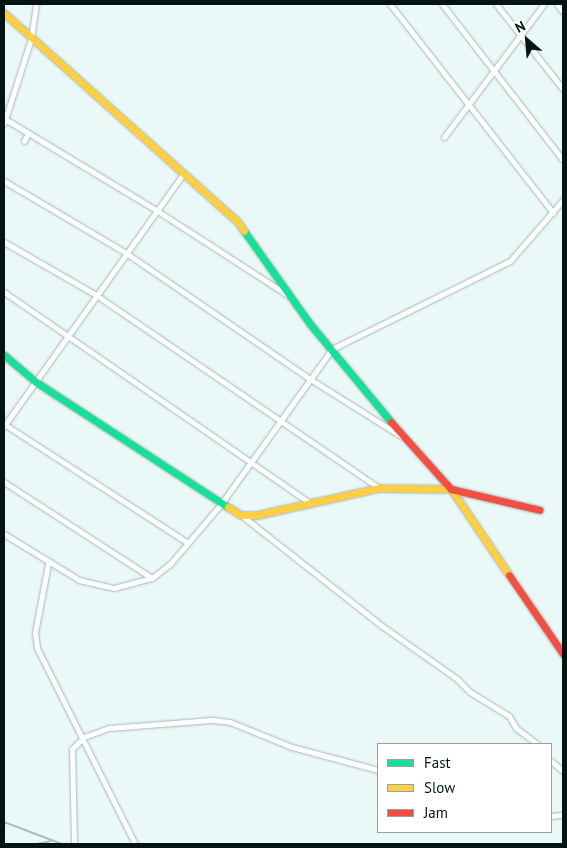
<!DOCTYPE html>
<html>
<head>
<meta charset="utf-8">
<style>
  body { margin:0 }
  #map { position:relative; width:567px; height:848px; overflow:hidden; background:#eaf8f7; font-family:"PT Sans",sans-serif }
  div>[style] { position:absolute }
  .stream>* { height:2px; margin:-1px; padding:0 1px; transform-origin:1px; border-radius:1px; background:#a5beca }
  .roads { filter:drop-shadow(0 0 1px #a8b7b6) drop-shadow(0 0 1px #a8b7b6) }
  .street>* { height:5px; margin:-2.5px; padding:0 2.5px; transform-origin:2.5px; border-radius:2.5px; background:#fcfefe }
  .fast>* { height:7px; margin:-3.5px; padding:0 3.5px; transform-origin:3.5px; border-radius:3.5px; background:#16e098 }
  .slow>* { height:7px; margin:-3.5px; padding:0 3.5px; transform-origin:3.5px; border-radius:3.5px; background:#ffcf43 }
  .jam>* { height:7px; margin:-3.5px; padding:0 3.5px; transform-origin:3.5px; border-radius:3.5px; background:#f24e42 }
  span { translate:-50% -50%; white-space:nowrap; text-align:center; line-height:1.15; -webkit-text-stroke:5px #fff; paint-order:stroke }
  .frame { position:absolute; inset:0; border:5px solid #041412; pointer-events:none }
  .legend { position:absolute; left:377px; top:743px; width:175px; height:90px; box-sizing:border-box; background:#fff; border:1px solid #9ba1a0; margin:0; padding:6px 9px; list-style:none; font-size:15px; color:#041412 }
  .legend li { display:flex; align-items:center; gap:10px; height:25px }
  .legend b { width:25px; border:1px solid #9ba1a0 }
  .north { position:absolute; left:502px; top:15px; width:50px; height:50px; -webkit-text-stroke:4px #fff; paint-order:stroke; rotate:333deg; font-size:14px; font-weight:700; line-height:20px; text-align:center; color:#041412 }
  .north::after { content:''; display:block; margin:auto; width:18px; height:22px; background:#041412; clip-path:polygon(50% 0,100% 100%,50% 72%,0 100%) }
</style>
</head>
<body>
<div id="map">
  <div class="stream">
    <div style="left:4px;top:822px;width:62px;rotate:20.8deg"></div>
    <div style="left:36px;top:844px;width:15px;rotate:-11deg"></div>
  </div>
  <div class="roads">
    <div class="street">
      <div style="left:390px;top:4px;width:265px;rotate:52deg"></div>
      <div style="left:442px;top:4px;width:197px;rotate:52.2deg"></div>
      <div style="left:496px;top:4px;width:108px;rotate:51.8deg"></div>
      <div style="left:557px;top:4px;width:10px;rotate:53deg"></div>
      <div style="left:5px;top:119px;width:176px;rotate:31.1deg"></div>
      <div style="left:156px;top:210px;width:155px;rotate:32.9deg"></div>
      <div style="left:4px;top:123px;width:88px;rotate:-72.2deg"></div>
      <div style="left:31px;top:39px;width:35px;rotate:-82deg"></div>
      <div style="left:444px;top:137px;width:166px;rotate:-53.1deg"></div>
      <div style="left:24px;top:141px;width:9px;rotate:-63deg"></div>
      <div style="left:4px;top:181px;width:142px;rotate:30.5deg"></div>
      <div style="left:126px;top:253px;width:223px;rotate:34.4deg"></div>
      <div style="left:310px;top:379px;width:107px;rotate:32.1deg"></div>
      <div style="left:4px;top:242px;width:106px;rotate:29.9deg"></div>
      <div style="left:96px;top:295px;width:343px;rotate:34.3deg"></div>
      <div style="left:4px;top:292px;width:372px;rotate:34.6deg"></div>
      <div style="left:4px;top:424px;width:219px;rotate:32.9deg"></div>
      <div style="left:4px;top:426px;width:309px;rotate:-54.6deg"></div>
      <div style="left:4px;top:482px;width:176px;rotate:33deg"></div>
      <div style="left:241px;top:515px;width:179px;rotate:38.2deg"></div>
      <div style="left:382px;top:626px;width:92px;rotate:35.2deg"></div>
      <div style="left:457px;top:679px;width:18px;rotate:45deg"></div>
      <div style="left:470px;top:692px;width:46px;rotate:31.6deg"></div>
      <div style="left:509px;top:716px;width:14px;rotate:60deg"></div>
      <div style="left:516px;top:728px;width:26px;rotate:37deg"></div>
      <div style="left:4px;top:534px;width:88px;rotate:31.5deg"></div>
      <div style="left:79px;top:580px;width:36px;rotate:13deg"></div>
      <div style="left:114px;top:588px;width:39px;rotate:-15deg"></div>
      <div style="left:152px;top:578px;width:23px;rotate:-38deg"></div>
      <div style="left:170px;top:564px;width:79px;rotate:-49.6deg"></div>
      <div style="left:221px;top:504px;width:191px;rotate:-54.4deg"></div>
      <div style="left:332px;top:349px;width:199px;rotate:-26.3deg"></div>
      <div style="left:510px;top:261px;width:81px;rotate:-49deg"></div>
      <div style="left:48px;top:564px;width:70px;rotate:100.7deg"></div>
      <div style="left:35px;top:633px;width:15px;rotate:82deg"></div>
      <div style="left:37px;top:648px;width:219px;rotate:63.4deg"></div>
      <div style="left:551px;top:761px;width:16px;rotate:40deg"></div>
      <div style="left:551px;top:816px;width:12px;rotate:-5deg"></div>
      <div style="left:74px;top:844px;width:95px;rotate:-91.2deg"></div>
      <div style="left:72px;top:749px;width:17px;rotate:-45deg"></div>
      <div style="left:84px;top:737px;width:27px;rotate:-20deg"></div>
      <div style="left:109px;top:728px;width:103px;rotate:-4.4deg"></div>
      <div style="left:212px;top:720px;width:18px;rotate:6deg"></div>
      <div style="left:230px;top:722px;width:67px;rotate:22deg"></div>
      <div style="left:292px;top:747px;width:89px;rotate:15deg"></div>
    </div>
    <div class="fast">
      <div style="left:244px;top:231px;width:114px;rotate:54.6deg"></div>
      <div style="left:310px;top:324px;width:127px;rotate:50.4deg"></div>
      <div style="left:4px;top:355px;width:42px;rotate:40.2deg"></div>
      <div style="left:36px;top:382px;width:229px;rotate:33.1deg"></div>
    </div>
    <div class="slow">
      <div style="left:4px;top:13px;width:312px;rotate:41.8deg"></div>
      <div style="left:237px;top:221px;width:12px;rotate:55deg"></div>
      <div style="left:228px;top:507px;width:15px;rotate:32deg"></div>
      <div style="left:241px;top:515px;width:16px"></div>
      <div style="left:257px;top:515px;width:125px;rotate:-12.5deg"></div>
      <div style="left:379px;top:488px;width:72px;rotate:0.8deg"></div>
      <div style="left:451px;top:489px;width:104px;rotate:56deg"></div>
    </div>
    <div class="jam">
      <div style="left:391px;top:422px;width:90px;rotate:48.2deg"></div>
      <div style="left:451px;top:489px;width:91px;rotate:13.3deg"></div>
      <div style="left:509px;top:575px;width:96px;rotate:55.6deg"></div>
    </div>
  </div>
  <div class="frame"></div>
  <ul class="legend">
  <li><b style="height:6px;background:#16e098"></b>Fast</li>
  <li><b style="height:6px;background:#ffcf43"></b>Slow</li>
  <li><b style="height:6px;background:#f24e42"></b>Jam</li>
  </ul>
  <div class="north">N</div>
</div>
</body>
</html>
